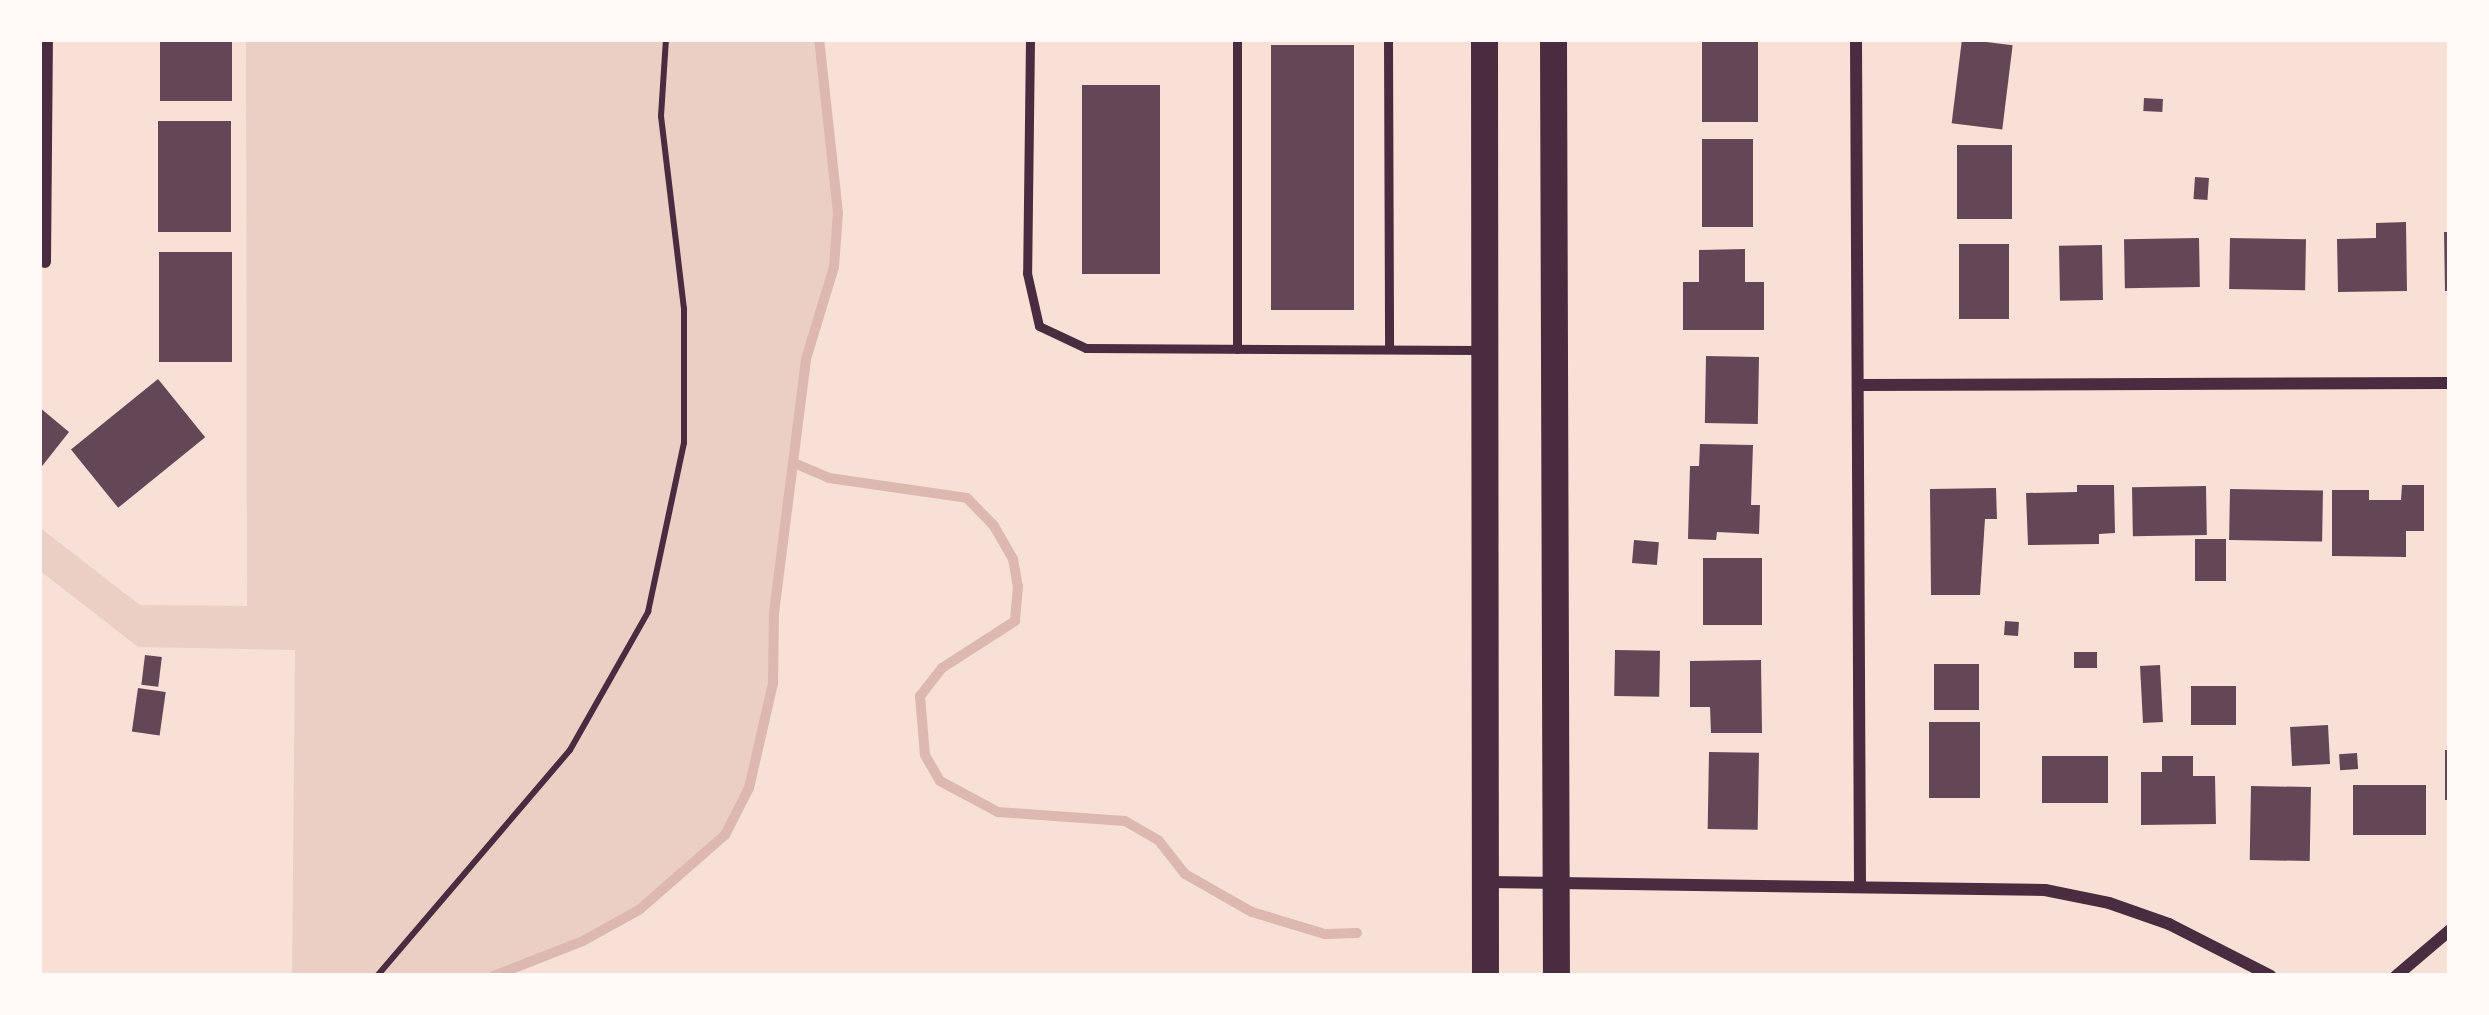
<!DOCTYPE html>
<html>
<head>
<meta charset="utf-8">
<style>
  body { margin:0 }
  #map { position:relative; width:2489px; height:1015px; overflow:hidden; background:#f7e1d7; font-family:Arial,sans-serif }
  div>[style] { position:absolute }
  .green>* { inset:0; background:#ebcfc5 }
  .stream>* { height:10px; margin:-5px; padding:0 5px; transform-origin:5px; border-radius:5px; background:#dcb8b0 }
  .building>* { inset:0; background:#644757; transform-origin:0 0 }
  .path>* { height:6px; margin:-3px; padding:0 3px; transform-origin:3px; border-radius:3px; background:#4a2c40 }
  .service>* { height:9px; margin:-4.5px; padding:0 4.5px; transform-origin:4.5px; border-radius:4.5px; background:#4a2c40 }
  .minor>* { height:12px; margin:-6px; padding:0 6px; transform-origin:6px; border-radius:6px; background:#4a2c40 }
  .primary>* { height:27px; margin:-13.5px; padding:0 13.5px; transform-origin:13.5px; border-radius:13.5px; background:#4a2c40 }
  span { translate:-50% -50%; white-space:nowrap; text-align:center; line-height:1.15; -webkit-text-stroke:10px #fffaf5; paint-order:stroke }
  .frame { position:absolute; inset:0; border:42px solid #fffaf5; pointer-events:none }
</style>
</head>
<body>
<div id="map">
  <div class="green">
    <div style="clip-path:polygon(246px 39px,819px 39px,838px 213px,834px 267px,805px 359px,774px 613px,773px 683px,749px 788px,725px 835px,639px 910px,583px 941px,494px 976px,292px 976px,295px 650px,138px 647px,39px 570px,39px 527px,140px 605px,247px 606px)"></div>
  </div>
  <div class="stream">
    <div style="left:794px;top:463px;width:38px;rotate:23deg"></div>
    <div style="left:829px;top:478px;width:139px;rotate:8.2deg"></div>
    <div style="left:967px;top:498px;width:39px;rotate:46deg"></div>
    <div style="left:994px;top:526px;width:38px;rotate:60deg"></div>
    <div style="left:1013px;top:559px;width:27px;rotate:80deg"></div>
    <div style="left:1018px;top:586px;width:35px;rotate:95deg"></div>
    <div style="left:1015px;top:621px;width:87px;rotate:147.2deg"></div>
    <div style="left:942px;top:668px;width:36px;rotate:128deg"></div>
    <div style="left:920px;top:696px;width:59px;rotate:85.2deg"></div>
    <div style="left:925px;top:755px;width:30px;rotate:60deg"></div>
    <div style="left:940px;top:781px;width:66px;rotate:28.1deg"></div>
    <div style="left:998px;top:812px;width:127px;rotate:4.1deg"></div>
    <div style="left:1125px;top:821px;width:39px;rotate:30deg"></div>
    <div style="left:1159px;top:841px;width:42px;rotate:51.8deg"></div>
    <div style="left:1185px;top:874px;width:77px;rotate:29.6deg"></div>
    <div style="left:1252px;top:912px;width:76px;rotate:16.8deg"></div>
    <div style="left:1325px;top:934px;width:32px;rotate:-2deg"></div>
    <div style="left:494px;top:976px;width:96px;rotate:-21.5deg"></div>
    <div style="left:583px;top:941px;width:64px;rotate:-29deg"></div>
    <div style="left:639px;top:910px;width:114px;rotate:-41.1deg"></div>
    <div style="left:725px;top:835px;width:53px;rotate:-62.9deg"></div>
    <div style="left:749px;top:788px;width:108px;rotate:-77.1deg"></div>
    <div style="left:773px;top:683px;width:70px;rotate:-89.2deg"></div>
    <div style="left:774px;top:613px;width:256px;rotate:-82.8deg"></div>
    <div style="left:806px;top:359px;width:96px;rotate:-73.1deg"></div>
    <div style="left:834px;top:267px;width:54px;rotate:-85.8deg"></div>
    <div style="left:838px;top:213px;width:175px;rotate:-96.2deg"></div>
  </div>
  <div class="building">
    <div style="left:160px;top:39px;width:72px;height:62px"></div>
    <div style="left:1702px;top:39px;width:56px;height:83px"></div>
    <div style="left:1962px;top:39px;width:51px;height:85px;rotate:7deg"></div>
    <div style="left:1271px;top:45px;width:83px;height:265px"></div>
    <div style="left:1082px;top:85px;width:78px;height:189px"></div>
    <div style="left:2144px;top:98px;width:19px;height:13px;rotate:3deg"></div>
    <div style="left:158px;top:121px;width:73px;height:111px"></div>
    <div style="left:1702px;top:139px;width:51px;height:88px"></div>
    <div style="left:1957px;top:145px;width:55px;height:74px"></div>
    <div style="left:2195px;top:177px;width:14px;height:22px;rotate:4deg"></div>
    <div style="clip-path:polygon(2406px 222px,2407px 291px,2338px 292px,2337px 239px,2376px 238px,2376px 223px)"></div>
    <div style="clip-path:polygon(2444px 232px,2450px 232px,2450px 291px,2445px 291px)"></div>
    <div style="left:2199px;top:238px;width:49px;height:75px;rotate:89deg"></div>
    <div style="left:2230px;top:238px;width:76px;height:51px;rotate:1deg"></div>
    <div style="left:1959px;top:244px;width:50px;height:75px"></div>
    <div style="left:2102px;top:245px;width:55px;height:43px;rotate:89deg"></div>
    <div style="clip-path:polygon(1745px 249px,1745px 282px,1764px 282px,1764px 330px,1683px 330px,1683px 282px,1699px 282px,1699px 250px)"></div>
    <div style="left:159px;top:252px;width:73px;height:110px"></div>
    <div style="left:1706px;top:356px;width:53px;height:67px;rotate:1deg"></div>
    <div style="left:158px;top:379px;width:75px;height:112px;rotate:51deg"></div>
    <div style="clip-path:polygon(39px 407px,69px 432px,39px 470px)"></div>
    <div style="clip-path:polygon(1700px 444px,1753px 445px,1751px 505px,1760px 505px,1759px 534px,1717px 532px,1716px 540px,1688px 539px,1690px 466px,1699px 466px)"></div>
    <div style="clip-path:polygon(2077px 485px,2114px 485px,2115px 533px,2099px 534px,2099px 544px,2028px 545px,2026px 493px,2077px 492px)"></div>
    <div style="clip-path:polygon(2402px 485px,2424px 485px,2424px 531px,2406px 531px,2406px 557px,2332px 556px,2332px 490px,2369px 490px,2369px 500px,2401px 500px)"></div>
    <div style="left:2206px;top:486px;width:49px;height:74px;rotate:89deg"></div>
    <div style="clip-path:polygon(1996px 488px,1997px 519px,1985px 519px,1980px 595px,1931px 595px,1930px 489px)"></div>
    <div style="left:2230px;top:489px;width:93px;height:51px;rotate:1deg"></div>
    <div style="left:2195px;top:539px;width:31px;height:42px"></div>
    <div style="left:1634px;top:540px;width:25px;height:23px;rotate:5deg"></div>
    <div style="left:1703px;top:558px;width:59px;height:67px"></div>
    <div style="left:2005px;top:621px;width:14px;height:14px;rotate:4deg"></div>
    <div style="left:1615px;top:650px;width:45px;height:46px;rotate:1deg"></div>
    <div style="left:2074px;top:652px;width:23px;height:16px"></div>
    <div style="left:145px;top:655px;width:17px;height:30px;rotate:7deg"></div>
    <div style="clip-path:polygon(1761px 660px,1762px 733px,1711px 733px,1710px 707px,1690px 707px,1690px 661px)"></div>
    <div style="left:1934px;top:664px;width:45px;height:46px"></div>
    <div style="left:2160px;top:665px;width:57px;height:20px;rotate:87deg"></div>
    <div style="left:2191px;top:686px;width:45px;height:39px"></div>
    <div style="left:138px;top:688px;width:28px;height:44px;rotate:8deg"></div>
    <div style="left:1929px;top:722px;width:51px;height:76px"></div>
    <div style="left:2328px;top:725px;width:39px;height:38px;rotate:87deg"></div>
    <div style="left:2445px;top:750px;width:5px;height:50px"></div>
    <div style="left:1709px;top:752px;width:50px;height:77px;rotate:1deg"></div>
    <div style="left:2357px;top:753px;width:16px;height:18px;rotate:86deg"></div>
    <div style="left:2042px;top:756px;width:66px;height:47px"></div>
    <div style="clip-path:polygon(2162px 756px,2193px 756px,2193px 776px,2215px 776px,2216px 824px,2141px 825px,2141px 772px,2162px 772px)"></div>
    <div style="left:2353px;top:785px;width:73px;height:50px"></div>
    <div style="left:2251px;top:786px;width:60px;height:74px;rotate:1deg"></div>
  </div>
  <div class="path">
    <div style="left:377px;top:976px;width:297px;rotate:-49.5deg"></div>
    <div style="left:570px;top:750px;width:159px;rotate:-60.5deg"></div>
    <div style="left:648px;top:612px;width:173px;rotate:-78deg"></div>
    <div style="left:684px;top:443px;width:134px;rotate:-90deg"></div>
    <div style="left:684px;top:309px;width:194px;rotate:-96.8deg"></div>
    <div style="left:661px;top:116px;width:77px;rotate:-86.3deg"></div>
  </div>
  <div class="service">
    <div style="left:1030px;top:39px;width:234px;rotate:90.7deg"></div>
    <div style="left:1027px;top:273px;width:54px;rotate:77.2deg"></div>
    <div style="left:1039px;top:326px;width:52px;rotate:25.1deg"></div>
    <div style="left:1086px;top:348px;width:393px;rotate:0.3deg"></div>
    <div style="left:1388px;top:39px;width:310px;rotate:89.8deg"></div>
    <div style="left:1237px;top:349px;width:310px;rotate:-90deg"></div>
  </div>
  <div class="minor">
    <div style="left:1856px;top:39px;width:845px;rotate:89.73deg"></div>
    <div style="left:45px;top:262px;width:223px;rotate:-89.5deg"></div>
    <div style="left:1859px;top:385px;width:591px;rotate:-0.19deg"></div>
    <div style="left:1486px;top:882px;width:559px;rotate:0.82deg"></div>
    <div style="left:2045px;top:890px;width:65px;rotate:11.5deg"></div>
    <div style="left:2109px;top:903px;width:64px;rotate:19.3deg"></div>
    <div style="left:2169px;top:924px;width:114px;rotate:27deg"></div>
    <div style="left:2396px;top:976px;width:71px;rotate:-40.4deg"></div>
  </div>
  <div class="primary">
    <div style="left:1484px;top:39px;width:937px;rotate:89.94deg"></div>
    <div style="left:1553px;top:39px;width:937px;rotate:89.82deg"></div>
  </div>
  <div class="frame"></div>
</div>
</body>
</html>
